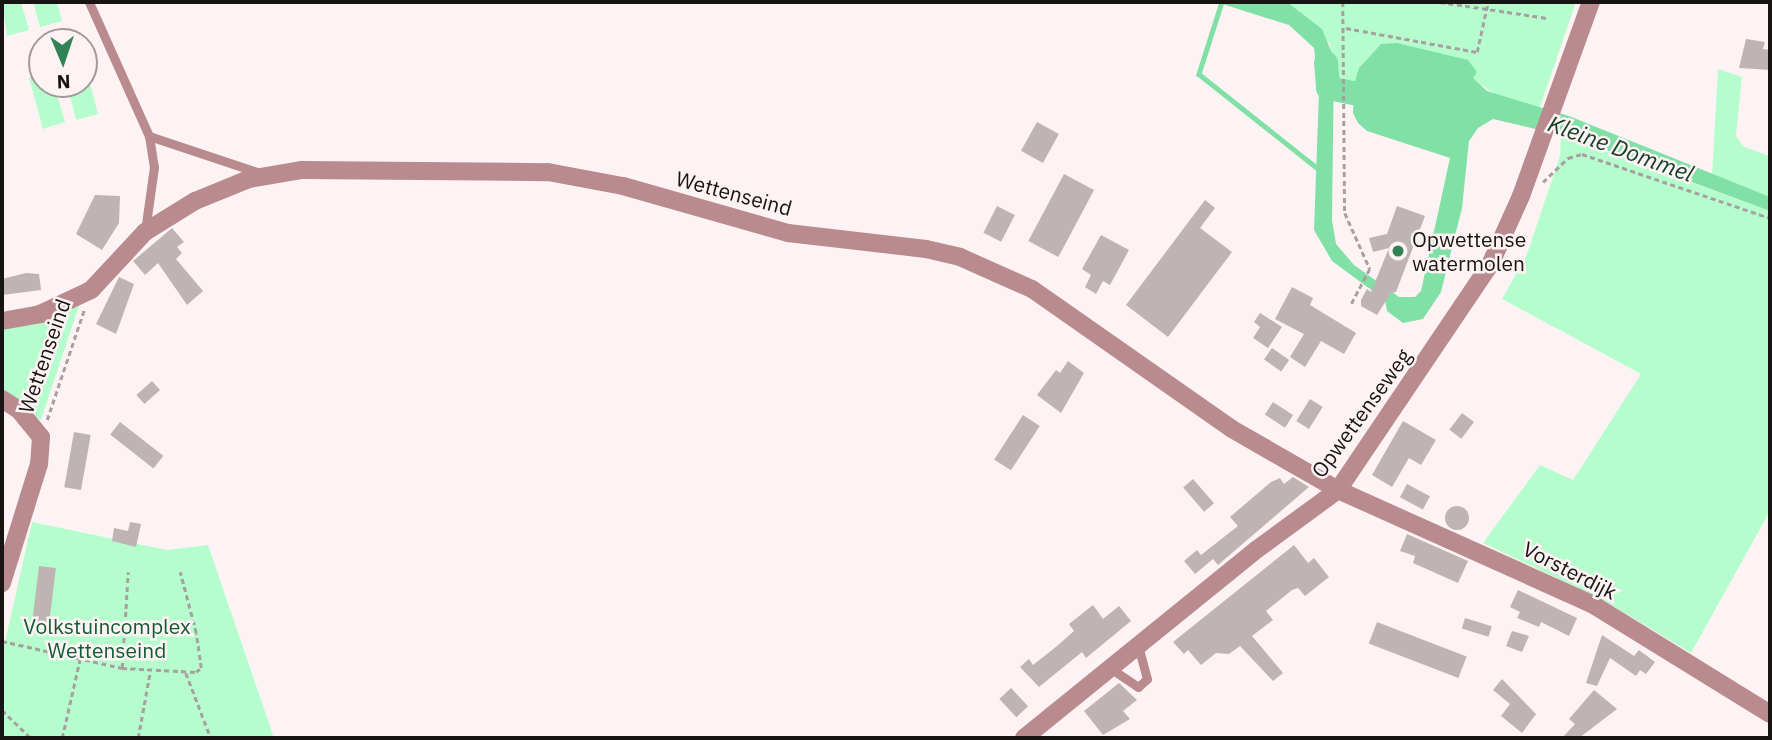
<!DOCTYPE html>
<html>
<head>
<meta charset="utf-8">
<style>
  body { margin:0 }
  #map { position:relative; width:1772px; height:740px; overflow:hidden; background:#fef3f4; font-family:"IBM Plex Sans",sans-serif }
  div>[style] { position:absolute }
  .green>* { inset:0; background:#b6fdce }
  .water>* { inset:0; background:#81e0a5 }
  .stream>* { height:4.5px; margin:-2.25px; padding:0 2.25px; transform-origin:2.25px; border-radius:2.25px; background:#81e0a5 }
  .river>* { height:24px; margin:-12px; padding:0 12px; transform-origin:12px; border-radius:12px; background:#81e0a5 }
  .building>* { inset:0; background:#beb4b4; transform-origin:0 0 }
  .round { border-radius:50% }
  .path>* { height:2.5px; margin-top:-1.25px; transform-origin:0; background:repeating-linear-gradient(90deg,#a79fa0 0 5px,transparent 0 8.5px) }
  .service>* { height:9px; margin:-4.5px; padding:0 4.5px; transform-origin:4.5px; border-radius:4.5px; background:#b98b8f }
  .minor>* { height:18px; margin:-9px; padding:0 9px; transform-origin:9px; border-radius:9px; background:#b98b8f }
  .tertiary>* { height:18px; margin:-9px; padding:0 9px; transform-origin:9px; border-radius:9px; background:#b98b8f }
  .dots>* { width:19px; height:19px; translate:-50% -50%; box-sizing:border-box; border:4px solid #fef3f4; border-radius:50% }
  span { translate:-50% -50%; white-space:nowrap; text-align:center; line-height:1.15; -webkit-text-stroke:5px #fef3f4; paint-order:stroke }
  .street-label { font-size:21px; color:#181414 }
  .poi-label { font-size:21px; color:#181414 }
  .left { translate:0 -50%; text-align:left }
  .park-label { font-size:21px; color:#125934 }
  .water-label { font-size:23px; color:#184029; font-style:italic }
  .frame { position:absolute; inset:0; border:4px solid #181414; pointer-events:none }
  .north { position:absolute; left:28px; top:28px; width:70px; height:70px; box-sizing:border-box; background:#fef3f4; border:2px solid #a29a9a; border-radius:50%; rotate:178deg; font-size:19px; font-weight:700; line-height:28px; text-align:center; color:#181414 }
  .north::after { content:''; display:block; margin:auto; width:24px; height:32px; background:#318355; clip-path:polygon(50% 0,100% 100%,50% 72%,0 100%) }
</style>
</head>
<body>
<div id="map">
  <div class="green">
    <div style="clip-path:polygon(2px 2px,21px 2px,29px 30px,7px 36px)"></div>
    <div style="clip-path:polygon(33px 2px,57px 2px,62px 21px,40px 27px)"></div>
    <div style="clip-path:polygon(1287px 2px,1576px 2px,1540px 107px,1498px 97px,1472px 78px,1381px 44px,1359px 68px,1352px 105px,1335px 100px,1330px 44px)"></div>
    <div style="clip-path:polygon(85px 64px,98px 114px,76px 120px,67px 84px,84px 84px)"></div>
    <div style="clip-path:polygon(1718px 69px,1742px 77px,1736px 136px,1744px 147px,1770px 156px,1770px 197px,1712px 175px)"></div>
    <div style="clip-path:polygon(42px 75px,42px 84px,54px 84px,65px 122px,43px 129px,29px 78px)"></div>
    <div style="clip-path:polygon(1561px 135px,1770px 211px,1770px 511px,1691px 653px,1605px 601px,1483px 543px,1540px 465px,1573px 480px,1641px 374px,1502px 299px,1527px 254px,1560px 156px)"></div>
    <div style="clip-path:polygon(79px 306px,41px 420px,2px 392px,2px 327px)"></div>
    <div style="clip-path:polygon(32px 522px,167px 550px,208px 545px,274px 738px,2px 738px,2px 655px)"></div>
  </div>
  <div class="water">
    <div style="clip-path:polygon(1216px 2px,1287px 2px,1322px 29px,1334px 58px,1332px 220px,1336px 244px,1354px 265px,1399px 297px,1415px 297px,1421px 291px,1450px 158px,1367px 131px,1358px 123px,1353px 113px,1354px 85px,1359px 68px,1381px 44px,1397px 43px,1468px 60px,1477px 72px,1473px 78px,1487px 91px,1569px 116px,1770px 197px,1770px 211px,1573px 138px,1493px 119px,1478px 128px,1469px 141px,1462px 208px,1441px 292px,1423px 319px,1403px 323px,1387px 311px,1385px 300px,1332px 261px,1314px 230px,1319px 91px,1314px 48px,1289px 25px)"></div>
  </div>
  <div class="stream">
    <div style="left:1222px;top:2px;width:76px;rotate:107.7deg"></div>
    <div style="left:1199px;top:74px;width:151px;rotate:38.5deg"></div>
  </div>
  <div class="river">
    <div style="left:1326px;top:63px;width:25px;rotate:85deg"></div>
    <div style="left:1328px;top:88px;width:56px;rotate:11.3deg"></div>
  </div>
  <div class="building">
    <div style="clip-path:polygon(1746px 39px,1765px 42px,1763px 49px,1770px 50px,1770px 70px,1739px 68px)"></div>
    <div style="left:1037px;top:122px;width:25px;height:33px;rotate:29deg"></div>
    <div style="left:1064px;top:174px;width:34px;height:76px;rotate:28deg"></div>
    <div style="clip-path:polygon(95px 195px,120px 196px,119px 223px,102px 250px,76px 234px)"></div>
    <div style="clip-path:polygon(1205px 200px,1215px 208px,1200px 228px,1232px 252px,1168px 337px,1126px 305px)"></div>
    <div style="left:997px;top:206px;width:20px;height:30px;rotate:27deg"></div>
    <div style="clip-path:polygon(1397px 206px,1425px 216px,1396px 292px,1391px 293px,1377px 315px,1361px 306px,1361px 300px,1367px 289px,1371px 292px,1389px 248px,1373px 252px,1369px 238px,1387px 234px)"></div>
    <div style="clip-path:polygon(172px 228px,184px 242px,177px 247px,182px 253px,176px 259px,203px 291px,187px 305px,158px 263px,145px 275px,133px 261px)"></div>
    <div style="clip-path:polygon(1101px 235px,1129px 250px,1110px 285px,1103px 281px,1096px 294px,1085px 287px,1091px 275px,1082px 269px)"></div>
    <div style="clip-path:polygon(26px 273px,39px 274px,41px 290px,2px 295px,2px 279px)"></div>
    <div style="clip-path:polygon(119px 277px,134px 284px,116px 334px,96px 324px)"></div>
    <div style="clip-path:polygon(1292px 287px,1313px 298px,1310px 305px,1356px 333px,1344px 354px,1321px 341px,1305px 367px,1290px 357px,1304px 334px,1275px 319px)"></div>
    <div style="clip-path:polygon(1260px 313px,1282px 327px,1268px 348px,1253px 338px,1260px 327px,1254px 322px)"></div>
    <div style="left:1272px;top:348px;width:21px;height:14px;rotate:35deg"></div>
    <div style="clip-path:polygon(1068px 361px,1084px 373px,1061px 413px,1037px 395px,1056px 370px,1060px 373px)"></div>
    <div style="left:152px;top:381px;width:12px;height:21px;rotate:48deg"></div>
    <div style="left:1310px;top:399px;width:15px;height:26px;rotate:32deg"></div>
    <div style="left:1273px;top:402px;width:24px;height:15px;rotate:33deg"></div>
    <div style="left:1462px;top:413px;width:15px;height:21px;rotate:37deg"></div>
    <div style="left:1023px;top:415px;width:20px;height:53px;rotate:33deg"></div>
    <div style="clip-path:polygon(1403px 421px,1436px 440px,1421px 465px,1409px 458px,1392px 487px,1372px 475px)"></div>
    <div style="left:120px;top:422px;width:55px;height:16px;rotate:38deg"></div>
    <div style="left:74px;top:432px;width:17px;height:56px;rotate:10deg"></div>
    <div style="clip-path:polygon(1293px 477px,1309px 487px,1218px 565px,1213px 559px,1195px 574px,1184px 561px,1197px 550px,1201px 555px,1238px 526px,1230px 517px,1271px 482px,1280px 478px,1284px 484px)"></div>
    <div style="left:1193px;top:479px;width:32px;height:13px;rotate:49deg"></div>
    <div style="left:1407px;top:484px;width:26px;height:15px;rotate:28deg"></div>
    <div class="round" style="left:1445px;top:506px;width:24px;height:24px"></div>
    <div style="clip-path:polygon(130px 522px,141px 524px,136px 547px,112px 541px,114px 528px,128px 531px)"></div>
    <div style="clip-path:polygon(1407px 534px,1468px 561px,1458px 583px,1413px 563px,1415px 556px,1400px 551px)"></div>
    <div style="clip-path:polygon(1294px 545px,1308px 563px,1314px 558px,1329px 577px,1305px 596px,1298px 588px,1292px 590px,1266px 611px,1273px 620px,1252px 636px,1283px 673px,1273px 681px,1240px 646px,1229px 654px,1216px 653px,1201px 665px,1188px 650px,1184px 654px,1173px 642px)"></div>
    <div style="left:39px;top:566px;width:17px;height:55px;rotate:7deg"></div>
    <div style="clip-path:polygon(1518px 590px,1577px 618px,1569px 636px,1541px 622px,1539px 627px,1517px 618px,1520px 612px,1510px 607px)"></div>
    <div style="clip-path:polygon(1093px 605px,1103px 619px,1119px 606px,1131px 621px,1086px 658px,1082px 652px,1039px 687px,1020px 667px,1029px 659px,1033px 665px,1057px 646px,1074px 631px,1069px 624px)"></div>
    <div style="left:1465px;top:618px;width:28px;height:11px;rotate:17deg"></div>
    <div style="left:1377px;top:622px;width:96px;height:23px;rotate:21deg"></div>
    <div style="clip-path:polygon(1512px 631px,1529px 636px,1522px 652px,1506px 646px)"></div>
    <div style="clip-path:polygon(1602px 635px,1634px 656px,1639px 650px,1655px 662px,1646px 674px,1640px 670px,1636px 676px,1610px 658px,1597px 686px,1586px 683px)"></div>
    <div style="clip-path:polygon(1502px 679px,1536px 714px,1522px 733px,1501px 716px,1510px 704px,1493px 690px)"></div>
    <div style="clip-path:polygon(1119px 683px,1137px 700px,1123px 711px,1130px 719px,1103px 735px,1084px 711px)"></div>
    <div style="left:1011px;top:688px;width:25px;height:16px;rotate:47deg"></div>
    <div style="clip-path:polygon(1594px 690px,1617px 709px,1579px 738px,1562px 738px,1575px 724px,1569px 719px)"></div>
  </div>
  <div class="path">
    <div style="left:1343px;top:2px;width:211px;rotate:89.5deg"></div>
    <div style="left:1345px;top:213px;width:61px;rotate:65.9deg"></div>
    <div style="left:1370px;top:269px;width:41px;rotate:117.8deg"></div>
    <div style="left:1440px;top:2px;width:108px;rotate:8.5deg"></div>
    <div style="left:1346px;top:28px;width:133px;rotate:10.4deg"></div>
    <div style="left:1477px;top:52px;width:51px;rotate:-77.6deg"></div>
    <div style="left:1543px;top:182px;width:35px;rotate:-44deg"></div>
    <div style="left:1568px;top:158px;width:15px;rotate:-16deg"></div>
    <div style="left:1582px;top:154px;width:199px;rotate:18.8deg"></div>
    <div style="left:47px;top:420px;width:116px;rotate:-71.4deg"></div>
    <div style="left:2px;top:641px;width:123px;rotate:12.7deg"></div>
    <div style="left:122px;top:668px;width:74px;rotate:3.1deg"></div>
    <div style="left:196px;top:672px;width:6px;rotate:-39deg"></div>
    <div style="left:201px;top:668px;width:35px;rotate:-98deg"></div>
    <div style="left:196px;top:633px;width:63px;rotate:-104.7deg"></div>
    <div style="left:122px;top:668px;width:96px;rotate:-86.4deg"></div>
    <div style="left:186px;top:673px;width:70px;rotate:69deg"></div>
    <div style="left:2px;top:710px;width:40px;rotate:44deg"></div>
    <div style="left:62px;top:738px;width:81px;rotate:-77.2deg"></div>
    <div style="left:138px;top:738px;width:67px;rotate:-79.7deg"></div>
  </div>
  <div class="service">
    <div style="left:89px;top:2px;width:147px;rotate:65.9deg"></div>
    <div style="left:149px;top:136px;width:31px;rotate:81deg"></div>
    <div style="left:154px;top:167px;width:65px;rotate:98deg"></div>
    <div style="left:149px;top:136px;width:117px;rotate:18.4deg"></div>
    <div style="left:1110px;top:668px;width:34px;rotate:34deg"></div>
    <div style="left:1138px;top:687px;width:12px;rotate:-42deg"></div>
    <div style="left:1147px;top:679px;width:34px;rotate:-105deg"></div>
  </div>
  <div class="minor">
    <div style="left:2px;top:321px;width:39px;rotate:-10deg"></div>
    <div style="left:40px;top:314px;width:56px;rotate:-25.2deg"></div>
    <div style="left:91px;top:290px;width:79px;rotate:-47deg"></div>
    <div style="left:145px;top:232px;width:59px;rotate:-31.8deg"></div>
    <div style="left:195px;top:201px;width:58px;rotate:-22.2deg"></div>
    <div style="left:249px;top:179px;width:54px;rotate:-9.6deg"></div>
    <div style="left:302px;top:170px;width:246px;rotate:0.5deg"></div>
    <div style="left:548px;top:172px;width:76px;rotate:10.6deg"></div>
    <div style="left:623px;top:186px;width:172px;rotate:15.9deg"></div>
    <div style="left:788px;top:233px;width:139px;rotate:6.6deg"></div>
    <div style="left:926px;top:249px;width:35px;rotate:13deg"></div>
    <div style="left:960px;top:257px;width:79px;rotate:24deg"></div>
    <div style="left:1032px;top:289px;width:244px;rotate:35deg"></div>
    <div style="left:1232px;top:429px;width:122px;rotate:29.9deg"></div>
    <div style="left:1338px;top:490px;width:278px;rotate:24.2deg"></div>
    <div style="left:1592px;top:604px;width:209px;rotate:31.7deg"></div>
    <div style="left:2px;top:399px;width:20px;rotate:33deg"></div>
    <div style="left:19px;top:410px;width:35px;rotate:51deg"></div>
    <div style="left:41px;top:437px;width:27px;rotate:94deg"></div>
    <div style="left:39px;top:464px;width:125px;rotate:107.3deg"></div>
  </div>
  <div class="tertiary">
    <div style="left:1024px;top:738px;width:299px;rotate:-39deg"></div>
    <div style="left:1256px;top:550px;width:102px;rotate:-36.2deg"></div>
    <div style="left:1338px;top:490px;width:272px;rotate:-56deg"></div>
    <div style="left:1490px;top:265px;width:76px;rotate:-65.8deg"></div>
    <div style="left:1521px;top:196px;width:206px;rotate:-70.2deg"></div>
  </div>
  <div class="dots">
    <div style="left:1398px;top:251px;background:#318355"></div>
  </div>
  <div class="street-label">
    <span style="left:734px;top:193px;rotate:15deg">Wettenseind</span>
    <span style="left:44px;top:356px;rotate:-71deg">Wettenseind</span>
    <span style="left:1361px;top:413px;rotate:-54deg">Opwettenseweg</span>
    <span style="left:1570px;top:570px;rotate:27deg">Vorsterdijk</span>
  </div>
  <div class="poi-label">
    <span class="left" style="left:1412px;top:251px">Opwettense<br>watermolen</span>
  </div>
  <div class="park-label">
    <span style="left:107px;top:638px">Volkstuincomplex<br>Wettenseind</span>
  </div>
  <div class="water-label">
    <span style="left:1621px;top:148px;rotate:20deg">Kleine Dommel</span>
  </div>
  <div class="frame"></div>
  <div class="north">N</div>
</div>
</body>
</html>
